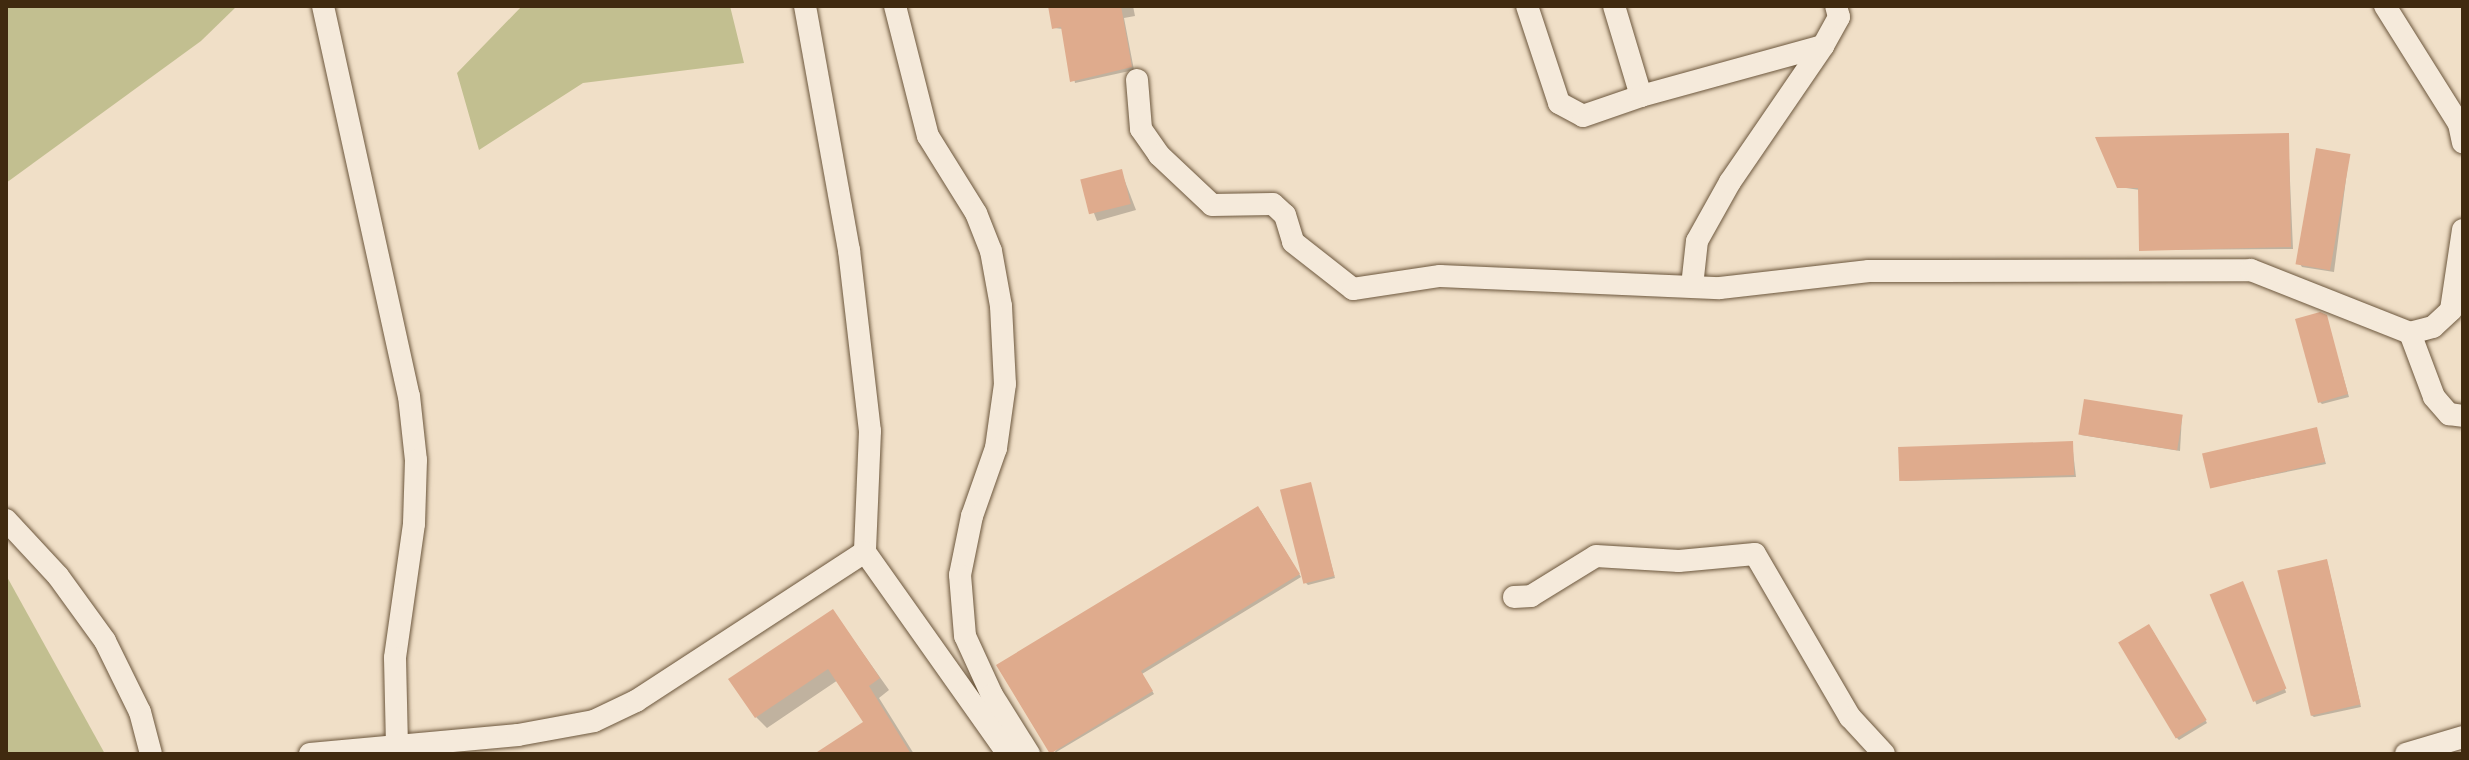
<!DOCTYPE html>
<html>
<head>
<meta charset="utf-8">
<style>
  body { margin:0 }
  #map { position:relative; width:2469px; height:760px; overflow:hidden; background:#f0dfc7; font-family:"Gentium Book Plus",serif }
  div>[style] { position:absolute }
  .green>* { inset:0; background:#c2bf90 }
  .shadow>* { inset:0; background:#0003; transform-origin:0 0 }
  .building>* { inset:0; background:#dfab8d; transform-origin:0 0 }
  .roads { filter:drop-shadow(0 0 2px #6c573d) drop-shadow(0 0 2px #6c573d) }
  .minor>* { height:22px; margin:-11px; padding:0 11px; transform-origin:11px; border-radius:11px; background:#f5eadb }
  span { translate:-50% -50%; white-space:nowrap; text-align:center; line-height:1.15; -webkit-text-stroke:8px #f5eadb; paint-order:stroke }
  .frame { position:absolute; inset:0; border:8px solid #402a0f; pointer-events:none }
</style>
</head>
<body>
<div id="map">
  <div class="green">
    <div style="clip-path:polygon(6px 6px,237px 6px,201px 41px,6px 183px)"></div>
    <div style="clip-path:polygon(522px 6px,730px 6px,744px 63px,583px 83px,479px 150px,457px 73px)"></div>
    <div style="clip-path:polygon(6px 575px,105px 754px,6px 754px)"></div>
  </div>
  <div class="shadow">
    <div style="clip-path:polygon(1050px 6px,1133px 6px,1135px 16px,1124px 18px,1134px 70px,1075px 83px,1063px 29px,1054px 28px)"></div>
    <div style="clip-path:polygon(2288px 135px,2293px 249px,2141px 250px,2140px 190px,2119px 187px)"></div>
    <div style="clip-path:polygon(2349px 156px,2334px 272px,2302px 267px,2300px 264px)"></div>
    <div style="clip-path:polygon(1121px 171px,1136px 210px,1097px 221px,1082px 182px)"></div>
    <div style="clip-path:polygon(2326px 317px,2349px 397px,2322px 404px,2320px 402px)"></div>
    <div style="clip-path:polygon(2182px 415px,2180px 451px,2081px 435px)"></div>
    <div style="clip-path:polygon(2316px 429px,2326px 464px,2212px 487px)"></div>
    <div style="clip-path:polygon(2072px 443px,2076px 477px,1901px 481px)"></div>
    <div style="clip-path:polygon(1310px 484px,1335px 578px,1308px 585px,1305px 582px)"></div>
    <div style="clip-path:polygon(1261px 511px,1301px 577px,1142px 674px,1154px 694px,1053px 754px)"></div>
    <div style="clip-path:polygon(2327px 561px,2361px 707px,2314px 717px,2311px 715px)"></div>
    <div style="left:2242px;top:583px;width:118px;height:32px;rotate:68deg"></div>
    <div style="clip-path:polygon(833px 611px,889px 690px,879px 698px,914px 754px,818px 754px,866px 723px,838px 680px,767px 728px,756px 717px)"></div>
    <div style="clip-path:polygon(2151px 628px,2207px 723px,2179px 740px,2176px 737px)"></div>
  </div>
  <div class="building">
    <div style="clip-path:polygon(1048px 6px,1121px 6px,1132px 67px,1070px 82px,1061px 27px,1052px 29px)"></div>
    <div style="clip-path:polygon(2289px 133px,2291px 247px,2139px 251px,2138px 188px,2117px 188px,2095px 137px)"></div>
    <div style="left:2316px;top:148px;width:35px;height:118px;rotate:10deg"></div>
    <div style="left:1122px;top:169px;width:36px;height:43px;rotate:76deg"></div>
    <div style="clip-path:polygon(2320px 312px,2327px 315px,2348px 394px,2318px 403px,2295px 319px)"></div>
    <div style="left:2084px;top:399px;width:100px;height:36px;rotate:9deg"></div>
    <div style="left:2317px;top:427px;width:36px;height:118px;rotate:77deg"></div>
    <div style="left:2073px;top:441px;width:34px;height:175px;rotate:88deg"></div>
    <div style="left:1311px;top:482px;width:97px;height:32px;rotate:76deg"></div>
    <div style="clip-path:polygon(1258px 506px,1300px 574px,1141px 671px,1153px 691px,1050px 754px,996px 665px)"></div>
    <div style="left:2327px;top:559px;width:149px;height:51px;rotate:77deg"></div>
    <div style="left:2243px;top:581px;width:116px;height:36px;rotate:68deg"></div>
    <div style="clip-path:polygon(833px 609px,880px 678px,869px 686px,911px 754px,814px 754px,863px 722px,828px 669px,755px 718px,728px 679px)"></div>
    <div style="left:2149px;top:624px;width:112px;height:36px;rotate:59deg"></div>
  </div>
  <div class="roads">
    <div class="minor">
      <div style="left:323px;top:6px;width:399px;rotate:77.6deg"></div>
      <div style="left:409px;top:396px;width:64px;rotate:83.8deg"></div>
      <div style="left:416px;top:460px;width:64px;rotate:91.8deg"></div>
      <div style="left:414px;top:524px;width:135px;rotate:98.1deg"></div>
      <div style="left:395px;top:658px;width:86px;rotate:88.7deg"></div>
      <div style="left:805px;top:6px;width:248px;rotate:79.8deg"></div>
      <div style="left:849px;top:250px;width:182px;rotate:83.4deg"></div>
      <div style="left:870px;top:431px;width:121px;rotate:92.4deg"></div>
      <div style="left:895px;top:6px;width:134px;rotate:75.8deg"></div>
      <div style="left:928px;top:136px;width:91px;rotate:58.1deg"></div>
      <div style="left:976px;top:213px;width:41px;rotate:68.5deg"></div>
      <div style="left:991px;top:251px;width:56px;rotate:79.7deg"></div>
      <div style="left:1001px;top:306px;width:78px;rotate:87.1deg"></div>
      <div style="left:1005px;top:384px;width:65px;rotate:98deg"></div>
      <div style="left:996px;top:448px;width:72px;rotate:109.4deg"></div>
      <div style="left:972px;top:516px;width:60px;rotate:101.5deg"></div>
      <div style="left:960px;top:575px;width:61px;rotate:85.3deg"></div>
      <div style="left:965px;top:636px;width:65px;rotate:65.4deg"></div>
      <div style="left:992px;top:695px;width:70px;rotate:57.9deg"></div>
      <div style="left:1527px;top:6px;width:102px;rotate:71.7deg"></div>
      <div style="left:1559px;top:103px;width:27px;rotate:28deg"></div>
      <div style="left:1583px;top:116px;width:61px;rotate:-19deg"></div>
      <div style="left:1614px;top:6px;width:94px;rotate:73.3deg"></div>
      <div style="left:1641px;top:96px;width:189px;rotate:-15.4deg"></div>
      <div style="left:2385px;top:6px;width:139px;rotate:57.9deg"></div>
      <div style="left:2459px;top:124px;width:19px;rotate:78deg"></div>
      <div style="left:1137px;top:80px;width:49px;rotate:85.3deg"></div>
      <div style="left:1141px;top:129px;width:32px;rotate:55deg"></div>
      <div style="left:1159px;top:155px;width:73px;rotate:43.3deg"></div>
      <div style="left:1212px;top:205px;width:61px;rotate:-0.9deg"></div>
      <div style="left:1273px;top:204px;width:16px;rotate:43deg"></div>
      <div style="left:1285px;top:215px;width:28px;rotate:73deg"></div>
      <div style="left:1293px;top:242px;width:76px;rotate:38.1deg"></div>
      <div style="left:1353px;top:289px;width:88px;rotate:-8.5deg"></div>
      <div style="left:1440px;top:276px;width:280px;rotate:2.5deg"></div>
      <div style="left:1720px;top:288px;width:150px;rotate:-6.5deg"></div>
      <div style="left:1869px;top:271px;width:382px;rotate:-0.1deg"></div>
      <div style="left:2251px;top:270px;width:171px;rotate:21.6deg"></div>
      <div style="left:2410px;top:333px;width:68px;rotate:69.4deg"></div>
      <div style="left:2434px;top:397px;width:23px;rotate:49deg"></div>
      <div style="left:2449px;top:414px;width:14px;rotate:8deg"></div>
      <div style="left:1692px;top:286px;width:45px;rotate:-83.7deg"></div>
      <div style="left:1697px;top:241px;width:68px;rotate:-60.8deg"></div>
      <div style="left:1730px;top:182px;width:165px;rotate:-55.6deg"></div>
      <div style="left:1823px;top:46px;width:33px;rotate:-61deg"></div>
      <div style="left:1839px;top:17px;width:11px;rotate:-105deg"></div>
      <div style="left:2410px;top:333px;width:24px;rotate:-15deg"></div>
      <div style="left:2433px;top:327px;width:25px;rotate:-43deg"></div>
      <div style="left:2451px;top:310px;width:81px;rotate:-81.5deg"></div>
      <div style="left:6px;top:520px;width:76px;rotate:47.1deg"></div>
      <div style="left:58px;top:576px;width:80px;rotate:54.1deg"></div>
      <div style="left:105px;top:641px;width:79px;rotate:63.8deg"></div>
      <div style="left:140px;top:712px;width:43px;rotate:75.3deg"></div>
      <div style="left:1514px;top:597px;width:17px;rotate:-3deg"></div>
      <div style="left:1531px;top:596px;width:76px;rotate:-31.6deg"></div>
      <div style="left:1596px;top:556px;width:83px;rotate:3.4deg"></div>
      <div style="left:1679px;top:561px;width:76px;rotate:-5.3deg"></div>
      <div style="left:1755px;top:554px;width:189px;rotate:59.8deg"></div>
      <div style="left:1850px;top:717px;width:50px;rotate:47.4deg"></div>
      <div style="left:310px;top:754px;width:209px;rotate:-5.2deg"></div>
      <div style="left:518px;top:735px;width:77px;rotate:-10.4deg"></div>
      <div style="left:594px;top:721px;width:47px;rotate:-25.5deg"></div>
      <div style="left:636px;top:701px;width:273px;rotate:-33.1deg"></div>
      <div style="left:865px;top:552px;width:247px;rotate:54.7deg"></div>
      <div style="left:2406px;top:754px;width:59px;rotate:-16.6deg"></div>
    </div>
  </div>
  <div class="frame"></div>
</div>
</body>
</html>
